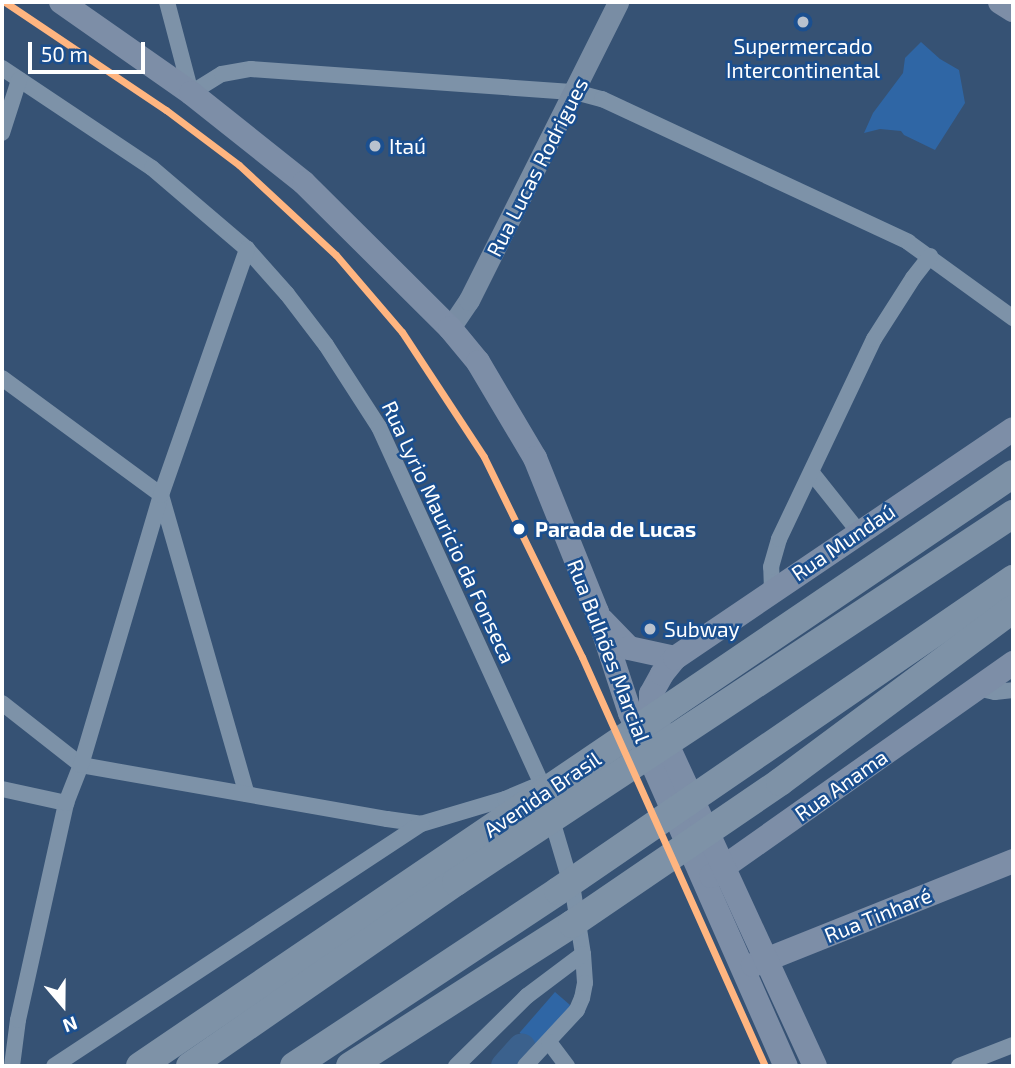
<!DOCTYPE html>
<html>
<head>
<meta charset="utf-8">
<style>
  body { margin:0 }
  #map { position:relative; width:1015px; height:1068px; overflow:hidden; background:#365274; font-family:"Exo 2",sans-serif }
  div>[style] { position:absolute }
  .green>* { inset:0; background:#2f66a5; transform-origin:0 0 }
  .river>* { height:28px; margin:-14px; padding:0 14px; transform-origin:14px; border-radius:14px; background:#3b618d }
  .street>* { height:16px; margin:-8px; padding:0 8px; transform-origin:8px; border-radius:8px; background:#7d92a8 }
  .secondary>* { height:21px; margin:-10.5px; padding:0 10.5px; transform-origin:10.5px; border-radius:10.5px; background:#798da4 }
  .primary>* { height:24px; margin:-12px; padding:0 12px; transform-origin:12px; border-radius:12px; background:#7d8ea7 }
  .highway>* { height:28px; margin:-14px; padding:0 14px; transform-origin:14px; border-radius:14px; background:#7e92a7 }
  .rail-1>* { height:7px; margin:-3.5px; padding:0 3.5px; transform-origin:3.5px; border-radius:3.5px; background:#ffb580 }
  .dots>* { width:19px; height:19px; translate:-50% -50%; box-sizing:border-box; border:4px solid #1b4f8f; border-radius:50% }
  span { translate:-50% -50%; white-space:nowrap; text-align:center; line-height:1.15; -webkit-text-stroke:5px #1b4f8f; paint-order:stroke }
  .poi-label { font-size:21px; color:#fff }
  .left { translate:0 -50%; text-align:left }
  .street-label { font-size:21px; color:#fff }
  .stop-label { font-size:21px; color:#fff; font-weight:700 }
  .frame { position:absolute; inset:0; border:4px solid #fff; pointer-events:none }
  .north { position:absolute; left:28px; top:970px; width:70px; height:70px; -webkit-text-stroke:5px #1b4f8f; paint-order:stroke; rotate:160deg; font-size:19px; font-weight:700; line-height:28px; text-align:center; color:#fff }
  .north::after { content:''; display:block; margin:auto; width:24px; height:32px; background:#fff; clip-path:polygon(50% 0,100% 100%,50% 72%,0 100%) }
  .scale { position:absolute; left:28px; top:42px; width:117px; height:32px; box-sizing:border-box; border:4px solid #fff; border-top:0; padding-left:9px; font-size:21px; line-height:24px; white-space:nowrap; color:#fff; -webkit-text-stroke:5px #1b4f8f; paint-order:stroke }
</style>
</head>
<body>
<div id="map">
  <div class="green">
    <div style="clip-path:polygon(921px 42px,940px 59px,959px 70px,965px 103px,935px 150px,904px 135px,901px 131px,880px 129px,864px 133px,873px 113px,903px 73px,905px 58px)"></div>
    <div style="left:555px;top:992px;width:23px;height:54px;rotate:41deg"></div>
  </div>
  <div class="river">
    <div style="left:505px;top:1066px;width:25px;rotate:-48deg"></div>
  </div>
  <div class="street">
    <div style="left:167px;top:2px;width:94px;rotate:75.2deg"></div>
    <div style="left:191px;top:93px;width:36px;rotate:-32deg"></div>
    <div style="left:222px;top:74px;width:29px;rotate:-10deg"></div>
    <div style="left:251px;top:69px;width:325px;rotate:4.1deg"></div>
    <div style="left:575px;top:92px;width:28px;rotate:15deg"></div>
    <div style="left:602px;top:99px;width:338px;rotate:25deg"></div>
    <div style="left:908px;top:242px;width:130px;rotate:35.9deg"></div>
    <div style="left:2px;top:68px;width:180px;rotate:33.7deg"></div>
    <div style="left:152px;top:168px;width:125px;rotate:40.5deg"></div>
    <div style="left:247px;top:249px;width:60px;rotate:48.4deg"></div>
    <div style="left:287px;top:294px;width:64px;rotate:52.6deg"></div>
    <div style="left:326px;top:345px;width:98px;rotate:57.1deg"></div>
    <div style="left:379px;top:427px;width:391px;rotate:65.5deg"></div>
    <div style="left:541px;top:783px;width:113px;rotate:73.5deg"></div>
    <div style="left:573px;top:891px;width:64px;rotate:81deg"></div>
    <div style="left:583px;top:954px;width:29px;rotate:86deg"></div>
    <div style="left:585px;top:983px;width:15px;rotate:101deg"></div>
    <div style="left:582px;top:998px;width:13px;rotate:113deg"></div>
    <div style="left:577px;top:1010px;width:76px;rotate:132.9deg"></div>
    <div style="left:2px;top:133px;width:56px;rotate:-72.2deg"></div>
    <div style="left:2px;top:378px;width:197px;rotate:36.3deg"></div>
    <div style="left:161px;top:495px;width:311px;rotate:74deg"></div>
    <div style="left:812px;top:473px;width:75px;rotate:51.5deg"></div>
    <div style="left:772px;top:590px;width:23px;rotate:-92deg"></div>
    <div style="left:771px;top:567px;width:29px;rotate:-74deg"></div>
    <div style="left:779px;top:539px;width:221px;rotate:-64.6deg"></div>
    <div style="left:874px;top:339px;width:72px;rotate:-57.4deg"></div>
    <div style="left:913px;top:278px;width:28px;rotate:-52deg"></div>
    <div style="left:977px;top:688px;width:18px;rotate:13deg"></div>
    <div style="left:995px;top:692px;width:18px;rotate:-6deg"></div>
    <div style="left:2px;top:703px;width:100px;rotate:38.1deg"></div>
    <div style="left:81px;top:765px;width:311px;rotate:10deg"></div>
    <div style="left:387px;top:819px;width:34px;rotate:8deg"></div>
    <div style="left:421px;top:824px;width:88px;rotate:-16.6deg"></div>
    <div style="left:505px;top:799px;width:30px;rotate:-23deg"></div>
    <div style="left:2px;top:789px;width:66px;rotate:12.3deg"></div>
    <div style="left:549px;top:1042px;width:30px;rotate:53deg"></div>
    <div style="left:12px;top:1066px;width:46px;rotate:-82.6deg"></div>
    <div style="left:18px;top:1020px;width:222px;rotate:-77.5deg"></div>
    <div style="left:66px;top:803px;width:41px;rotate:-68.5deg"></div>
    <div style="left:81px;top:765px;width:282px;rotate:-73.5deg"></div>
    <div style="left:161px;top:495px;width:261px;rotate:-70.7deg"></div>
    <div style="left:54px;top:1066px;width:440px;rotate:-33.4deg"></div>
    <div style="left:456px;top:1066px;width:100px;rotate:-44.6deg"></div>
    <div style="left:527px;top:996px;width:70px;rotate:-36.9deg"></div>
    <div style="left:959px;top:1066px;width:58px;rotate:-21.3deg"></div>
  </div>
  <div class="secondary">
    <div style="left:450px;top:328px;width:34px;rotate:-56deg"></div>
    <div style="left:469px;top:300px;width:333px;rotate:-63.4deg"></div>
  </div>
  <div class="primary">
    <div style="left:61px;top:2px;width:159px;rotate:35deg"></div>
    <div style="left:191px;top:93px;width:144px;rotate:38.5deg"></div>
    <div style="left:304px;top:183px;width:206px;rotate:44.8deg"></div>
    <div style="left:450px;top:328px;width:44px;rotate:50.5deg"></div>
    <div style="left:478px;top:362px;width:112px;rotate:59.3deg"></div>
    <div style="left:535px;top:458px;width:166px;rotate:68.1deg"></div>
    <div style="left:597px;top:612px;width:106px;rotate:71.9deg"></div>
    <div style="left:630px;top:713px;width:386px;rotate:66.2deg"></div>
    <div style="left:1000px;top:2px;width:15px;rotate:32deg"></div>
    <div style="left:603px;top:621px;width:37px;rotate:46deg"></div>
    <div style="left:629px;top:648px;width:47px;rotate:12.3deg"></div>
    <div style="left:711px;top:876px;width:370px;rotate:-35.2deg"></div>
    <div style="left:753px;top:965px;width:280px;rotate:-21.8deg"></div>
    <div style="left:815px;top:1066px;width:393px;rotate:-114.7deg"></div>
    <div style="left:651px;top:709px;width:15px;rotate:-90deg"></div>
    <div style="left:651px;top:694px;width:23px;rotate:-61deg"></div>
    <div style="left:662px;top:674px;width:21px;rotate:-51deg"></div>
    <div style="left:675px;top:658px;width:408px;rotate:-34.1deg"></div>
  </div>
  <div class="highway">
    <div style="left:140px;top:1066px;width:1055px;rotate:-34.14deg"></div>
    <div style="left:190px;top:1066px;width:323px;rotate:-34.7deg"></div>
    <div style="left:456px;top:882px;width:668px;rotate:-33.45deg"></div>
    <div style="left:294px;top:1066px;width:317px;rotate:-33.5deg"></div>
    <div style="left:558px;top:891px;width:552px;rotate:-34.44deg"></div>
    <div style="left:350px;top:1066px;width:264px;rotate:-32.6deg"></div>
    <div style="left:572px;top:924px;width:252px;rotate:-34.3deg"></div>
    <div style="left:780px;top:782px;width:290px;rotate:-36.6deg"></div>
  </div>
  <div class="rail-1">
    <div style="left:5px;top:2px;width:194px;rotate:33.9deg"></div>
    <div style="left:166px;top:110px;width:91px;rotate:37deg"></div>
    <div style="left:239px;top:165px;width:132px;rotate:42.9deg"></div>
    <div style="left:336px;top:255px;width:101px;rotate:49.4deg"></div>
    <div style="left:402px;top:332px;width:149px;rotate:56.7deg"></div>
    <div style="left:484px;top:457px;width:223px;rotate:63.9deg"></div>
    <div style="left:582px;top:657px;width:448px;rotate:65.9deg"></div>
  </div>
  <div class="dots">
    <div style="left:803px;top:22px;background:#b9c2ce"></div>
    <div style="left:375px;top:146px;background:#b9c2ce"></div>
    <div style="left:519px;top:529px;background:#fff"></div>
    <div style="left:650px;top:629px;background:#b9c2ce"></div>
  </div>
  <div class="poi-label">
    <span style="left:803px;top:58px">Supermercado<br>Intercontinental</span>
    <span class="left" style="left:389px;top:146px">Itaú</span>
    <span class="left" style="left:664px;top:629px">Subway</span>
  </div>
  <div class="street-label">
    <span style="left:537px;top:167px;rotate:-63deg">Rua Lucas Rodrigues</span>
    <span style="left:449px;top:532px;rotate:65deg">Rua Lyrio Mauricio da Fonseca</span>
    <span style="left:843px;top:542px;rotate:-34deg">Rua Mundaú</span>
    <span style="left:609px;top:651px;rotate:69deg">Rua Bulhões Marcial</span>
    <span style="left:841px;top:785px;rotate:-35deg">Rua Anama</span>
    <span style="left:542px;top:794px;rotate:-34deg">Avenida Brasil</span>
    <span style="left:878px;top:915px;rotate:-22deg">Rua Tinharé</span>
  </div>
  <div class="stop-label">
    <span class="left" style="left:535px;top:529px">Parada de Lucas</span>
  </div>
  <div class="frame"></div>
  <div class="north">N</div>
  <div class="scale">50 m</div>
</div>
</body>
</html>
